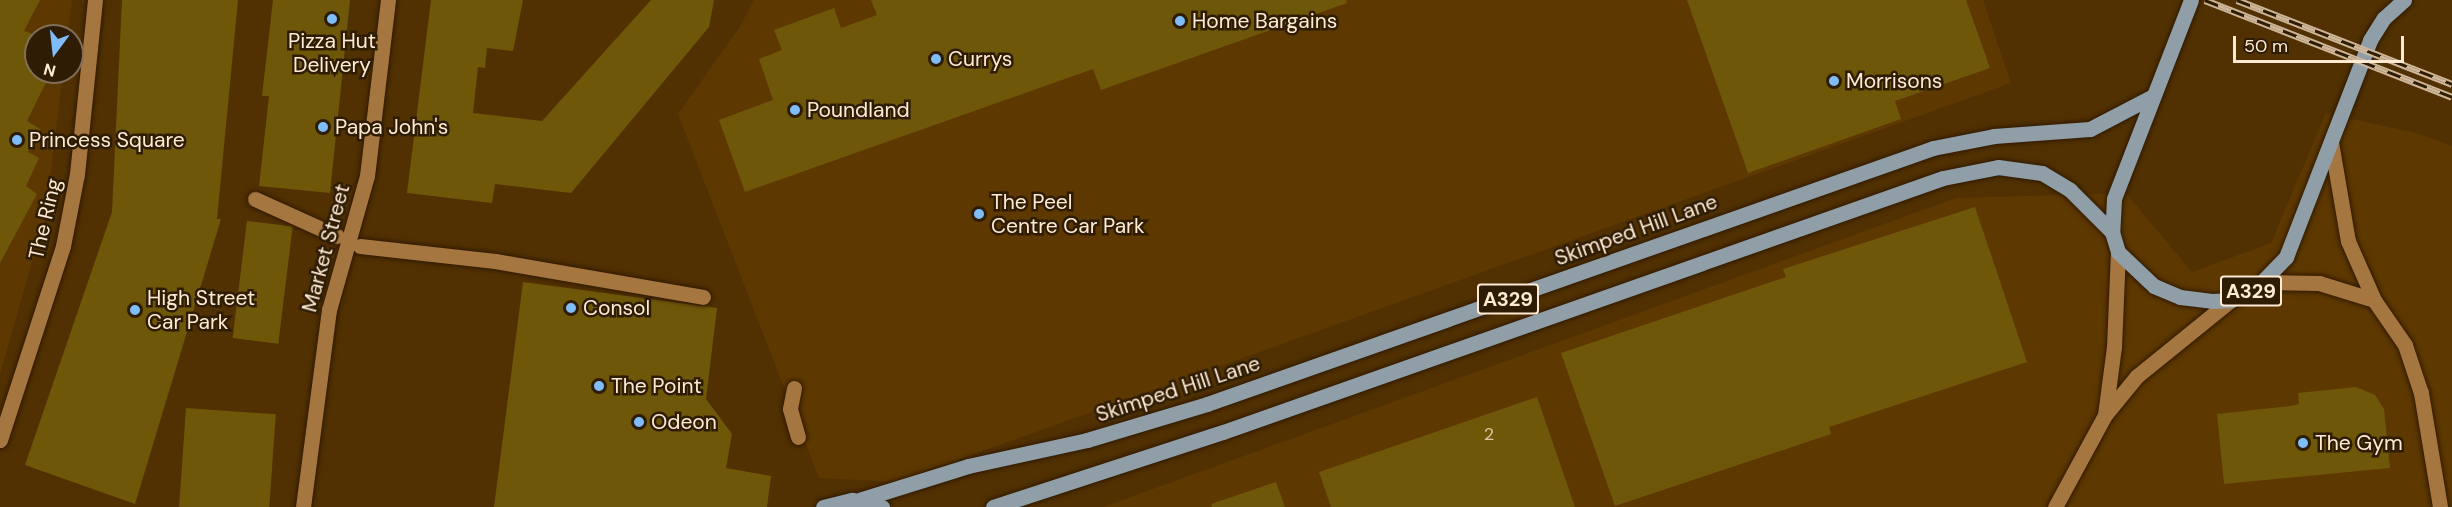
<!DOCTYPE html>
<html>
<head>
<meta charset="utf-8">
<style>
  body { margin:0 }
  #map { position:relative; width:2452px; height:507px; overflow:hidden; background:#513102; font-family:"DM Sans",sans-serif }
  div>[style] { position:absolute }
  .built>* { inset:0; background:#5d3801 }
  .building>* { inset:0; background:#6f570a; transform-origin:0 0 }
  .roads { filter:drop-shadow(0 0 2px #311a00) drop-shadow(0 0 2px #311a00) }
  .pedestrian>* { height:15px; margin:-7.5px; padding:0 7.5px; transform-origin:7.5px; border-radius:7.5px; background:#a57640 }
  .minor>* { height:15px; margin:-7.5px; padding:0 7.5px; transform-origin:7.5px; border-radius:7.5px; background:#a57640 }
  .tertiary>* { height:15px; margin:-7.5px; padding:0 7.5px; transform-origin:7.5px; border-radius:7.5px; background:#a57640 }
  .primary>* { height:15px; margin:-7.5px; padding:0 7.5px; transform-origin:7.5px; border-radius:7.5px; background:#8f9ea7 }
  .rail>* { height:7px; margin-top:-3.5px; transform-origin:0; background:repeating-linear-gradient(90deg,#2e1c05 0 14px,#ceb699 0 28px); box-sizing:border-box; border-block:2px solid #ceb699 }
  .dots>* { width:16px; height:16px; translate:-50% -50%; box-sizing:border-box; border:3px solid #2e1c05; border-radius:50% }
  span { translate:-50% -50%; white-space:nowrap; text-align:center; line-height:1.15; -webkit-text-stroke:5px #2e1c05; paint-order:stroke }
  .number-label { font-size:18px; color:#dbc5a2 }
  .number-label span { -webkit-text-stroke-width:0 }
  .shield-label span { padding:2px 4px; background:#2e1c05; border:2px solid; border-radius:4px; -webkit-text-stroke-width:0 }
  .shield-label { font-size:20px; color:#ffead4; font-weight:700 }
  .poi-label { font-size:21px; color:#ffead4 }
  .left { translate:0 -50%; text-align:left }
  .street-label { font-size:21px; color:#ffead4 }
  .north { position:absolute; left:24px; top:24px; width:60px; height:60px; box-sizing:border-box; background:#2e1c05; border:2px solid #826e58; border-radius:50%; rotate:195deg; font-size:16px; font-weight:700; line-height:24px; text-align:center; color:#ffead4 }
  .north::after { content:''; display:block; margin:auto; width:21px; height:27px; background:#7fbdf9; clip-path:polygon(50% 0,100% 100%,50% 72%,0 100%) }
  .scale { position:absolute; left:2233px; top:36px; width:171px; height:27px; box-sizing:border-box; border:3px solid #ffead4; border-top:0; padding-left:8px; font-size:18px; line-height:21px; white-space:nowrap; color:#ffead4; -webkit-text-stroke:4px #2e1c05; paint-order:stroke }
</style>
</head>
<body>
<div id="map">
  <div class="built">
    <div style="clip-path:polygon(0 0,72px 0,68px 36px,36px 36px,36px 72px,63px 72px,46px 213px,0 374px)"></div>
    <div style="clip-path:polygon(754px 0,1983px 0,2011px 83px,896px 482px,819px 478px,678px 114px,739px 28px)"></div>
    <div style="clip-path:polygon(2326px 113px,2420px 134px,2452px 146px,2452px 507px,1103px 507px,1956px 198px,2126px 193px,2192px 272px,2271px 243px)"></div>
  </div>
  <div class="building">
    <div style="clip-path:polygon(0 0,40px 0,24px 31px,36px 35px,36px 72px,51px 72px,27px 121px,40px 129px,28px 152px,39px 158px,26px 186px,37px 194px,0 263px)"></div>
    <div style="clip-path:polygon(122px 0,238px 0,217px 219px,221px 219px,135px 504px,25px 465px,112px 212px)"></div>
    <div style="clip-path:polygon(273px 0,350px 0,330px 193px,259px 186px,269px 96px,262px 96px)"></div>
    <div style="clip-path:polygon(431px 0,523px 0,513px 51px,487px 48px,485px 68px,478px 67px,473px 113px,542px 121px,651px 0,714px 0,709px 27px,571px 193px,495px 184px,492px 203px,407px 193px)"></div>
    <div style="clip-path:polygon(871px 0,1346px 0,1347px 3px,1101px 90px,1093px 69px,745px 192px,719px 120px,773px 100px,759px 59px,782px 50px,774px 30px,834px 8px,841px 28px,877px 15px)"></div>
    <div style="clip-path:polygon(1687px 0,1966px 0,1990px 68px,1895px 101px,1901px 119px,1748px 173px)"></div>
    <div style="clip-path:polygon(1975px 207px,2027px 362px,1829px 427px,1831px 434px,1615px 506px,1561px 353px,1786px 277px,1783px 269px)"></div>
    <div style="left:247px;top:221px;width:46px;height:118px;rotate:7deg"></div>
    <div style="clip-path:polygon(523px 282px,717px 308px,706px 399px,732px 434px,726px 468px,771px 476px,767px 507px,494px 507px)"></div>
    <div style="clip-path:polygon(2356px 387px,2375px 395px,2384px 409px,2390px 468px,2224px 484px,2217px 414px,2291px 406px,2299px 404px,2298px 393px)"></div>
    <div style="clip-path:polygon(1537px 397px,1575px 507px,1331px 507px,1319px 472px)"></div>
    <div style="left:186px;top:408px;width:90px;height:99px;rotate:4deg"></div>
    <div style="clip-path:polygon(1276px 482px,1285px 507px,1212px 507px,1211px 504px)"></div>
  </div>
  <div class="roads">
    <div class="pedestrian">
      <div style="left:255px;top:199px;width:90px;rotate:24.3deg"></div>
      <div style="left:360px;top:246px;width:136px;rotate:6.3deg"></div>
      <div style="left:495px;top:261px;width:211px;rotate:9.8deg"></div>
    </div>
    <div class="minor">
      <div style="left:2331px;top:142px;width:100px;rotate:80.3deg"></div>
      <div style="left:2348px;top:241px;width:64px;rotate:66.2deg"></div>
      <div style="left:2374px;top:300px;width:55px;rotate:55.4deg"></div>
      <div style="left:2405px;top:345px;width:51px;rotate:71.6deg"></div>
      <div style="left:2421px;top:393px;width:116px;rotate:80.5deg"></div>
      <div style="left:2263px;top:282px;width:56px;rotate:1deg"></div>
      <div style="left:2319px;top:283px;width:58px;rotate:17.2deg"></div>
      <div style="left:794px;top:388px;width:21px;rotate:101deg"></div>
      <div style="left:790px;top:409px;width:29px;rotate:74deg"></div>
    </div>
    <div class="tertiary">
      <div style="left:2105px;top:415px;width:69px;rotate:-82.5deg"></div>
      <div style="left:2114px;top:347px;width:95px;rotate:-87.6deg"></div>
      <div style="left:0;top:440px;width:204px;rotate:-72deg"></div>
      <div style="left:63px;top:246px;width:73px;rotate:-79deg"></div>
      <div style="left:77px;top:174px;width:175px;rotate:-84.1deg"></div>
      <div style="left:303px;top:507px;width:199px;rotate:-82.5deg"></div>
      <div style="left:329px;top:310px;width:139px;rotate:-74.2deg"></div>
      <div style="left:367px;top:176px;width:177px;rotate:-83.2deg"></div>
      <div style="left:2055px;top:507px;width:105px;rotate:-61.5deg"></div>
      <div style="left:2105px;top:415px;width:50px;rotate:-50.6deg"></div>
      <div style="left:2137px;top:376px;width:121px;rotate:-39deg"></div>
    </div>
    <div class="primary">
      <div style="left:2191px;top:0;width:213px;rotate:111.2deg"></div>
      <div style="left:2114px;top:199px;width:33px;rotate:93deg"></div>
      <div style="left:2112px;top:232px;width:21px;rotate:73deg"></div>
      <div style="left:2118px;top:252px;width:50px;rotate:43.4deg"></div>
      <div style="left:2154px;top:286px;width:28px;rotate:23deg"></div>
      <div style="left:2180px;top:297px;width:32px;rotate:7deg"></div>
      <div style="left:2212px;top:301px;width:19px;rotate:-3deg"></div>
      <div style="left:2231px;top:300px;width:26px;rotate:-25deg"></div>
      <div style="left:2255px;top:289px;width:45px;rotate:-45.9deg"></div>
      <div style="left:2286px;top:257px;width:233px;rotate:-68.8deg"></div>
      <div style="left:2370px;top:40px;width:26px;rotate:-58deg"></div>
      <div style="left:2384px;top:18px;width:27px;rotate:-42deg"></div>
      <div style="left:859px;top:500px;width:114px;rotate:-17.3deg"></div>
      <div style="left:968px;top:466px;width:122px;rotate:-12.3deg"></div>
      <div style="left:1087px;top:440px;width:125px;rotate:-16.7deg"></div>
      <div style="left:1207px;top:404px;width:770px;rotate:-19.42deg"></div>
      <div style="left:1933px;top:148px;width:62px;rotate:-11.1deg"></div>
      <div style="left:1994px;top:136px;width:96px;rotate:-4.2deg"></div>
      <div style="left:2090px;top:129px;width:71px;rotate:-27.6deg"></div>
      <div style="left:823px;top:507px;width:30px;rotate:-14deg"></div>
      <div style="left:852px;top:500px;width:31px;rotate:13deg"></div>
      <div style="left:993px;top:507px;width:242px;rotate:-18.1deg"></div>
      <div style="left:1223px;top:432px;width:763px;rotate:-19.43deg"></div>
      <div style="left:1943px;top:178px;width:56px;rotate:-11.3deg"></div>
      <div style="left:1998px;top:167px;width:44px;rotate:7.8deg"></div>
      <div style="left:2042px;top:173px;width:33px;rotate:31deg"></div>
      <div style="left:2070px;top:190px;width:59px;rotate:45deg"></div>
    </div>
  </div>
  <div class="rail">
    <div style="left:2205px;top:0;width:265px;rotate:21.4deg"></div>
    <div style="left:2237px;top:0;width:231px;rotate:21.3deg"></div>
  </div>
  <div class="dots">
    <div style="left:332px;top:19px;background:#7fbdf9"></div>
    <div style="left:1180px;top:21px;background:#7fbdf9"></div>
    <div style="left:936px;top:59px;background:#7fbdf9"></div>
    <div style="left:1834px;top:81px;background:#7fbdf9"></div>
    <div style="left:795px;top:110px;background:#7fbdf9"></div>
    <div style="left:323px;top:127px;background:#7fbdf9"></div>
    <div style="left:17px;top:140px;background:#7fbdf9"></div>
    <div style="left:979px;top:214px;background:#7fbdf9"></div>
    <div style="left:571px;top:308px;background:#7fbdf9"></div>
    <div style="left:135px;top:310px;background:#7fbdf9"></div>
    <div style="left:599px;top:386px;background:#7fbdf9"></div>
    <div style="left:639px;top:422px;background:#7fbdf9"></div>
    <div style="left:2303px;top:443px;background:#7fbdf9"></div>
  </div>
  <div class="number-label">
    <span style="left:1489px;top:434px">2</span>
  </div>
  <div class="shield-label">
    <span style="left:2251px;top:291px">A329</span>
    <span style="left:1508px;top:299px">A329</span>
  </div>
  <div class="poi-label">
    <span class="left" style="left:1192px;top:21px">Home Bargains</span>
    <span style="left:332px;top:53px">Pizza Hut<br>Delivery</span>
    <span class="left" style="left:948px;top:59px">Currys</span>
    <span class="left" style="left:1846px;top:81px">Morrisons</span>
    <span class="left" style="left:807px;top:110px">Poundland</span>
    <span class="left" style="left:335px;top:127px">Papa John's</span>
    <span class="left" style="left:29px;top:140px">Princess Square</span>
    <span class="left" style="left:991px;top:214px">The Peel<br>Centre Car Park</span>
    <span class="left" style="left:147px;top:310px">High Street<br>Car Park</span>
    <span class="left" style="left:583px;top:308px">Consol</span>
    <span class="left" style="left:611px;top:386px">The Point</span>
    <span class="left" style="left:651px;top:422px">Odeon</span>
    <span class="left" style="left:2315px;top:443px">The Gym</span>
  </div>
  <div class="street-label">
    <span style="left:45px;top:219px;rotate:-77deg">The Ring</span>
    <span style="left:1636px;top:230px;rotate:-20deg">Skimped Hill Lane</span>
    <span style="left:326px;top:248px;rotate:-75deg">Market Street</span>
    <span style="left:1178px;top:389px;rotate:-18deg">Skimped Hill Lane</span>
  </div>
  <div class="north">N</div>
  <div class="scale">50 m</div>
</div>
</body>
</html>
